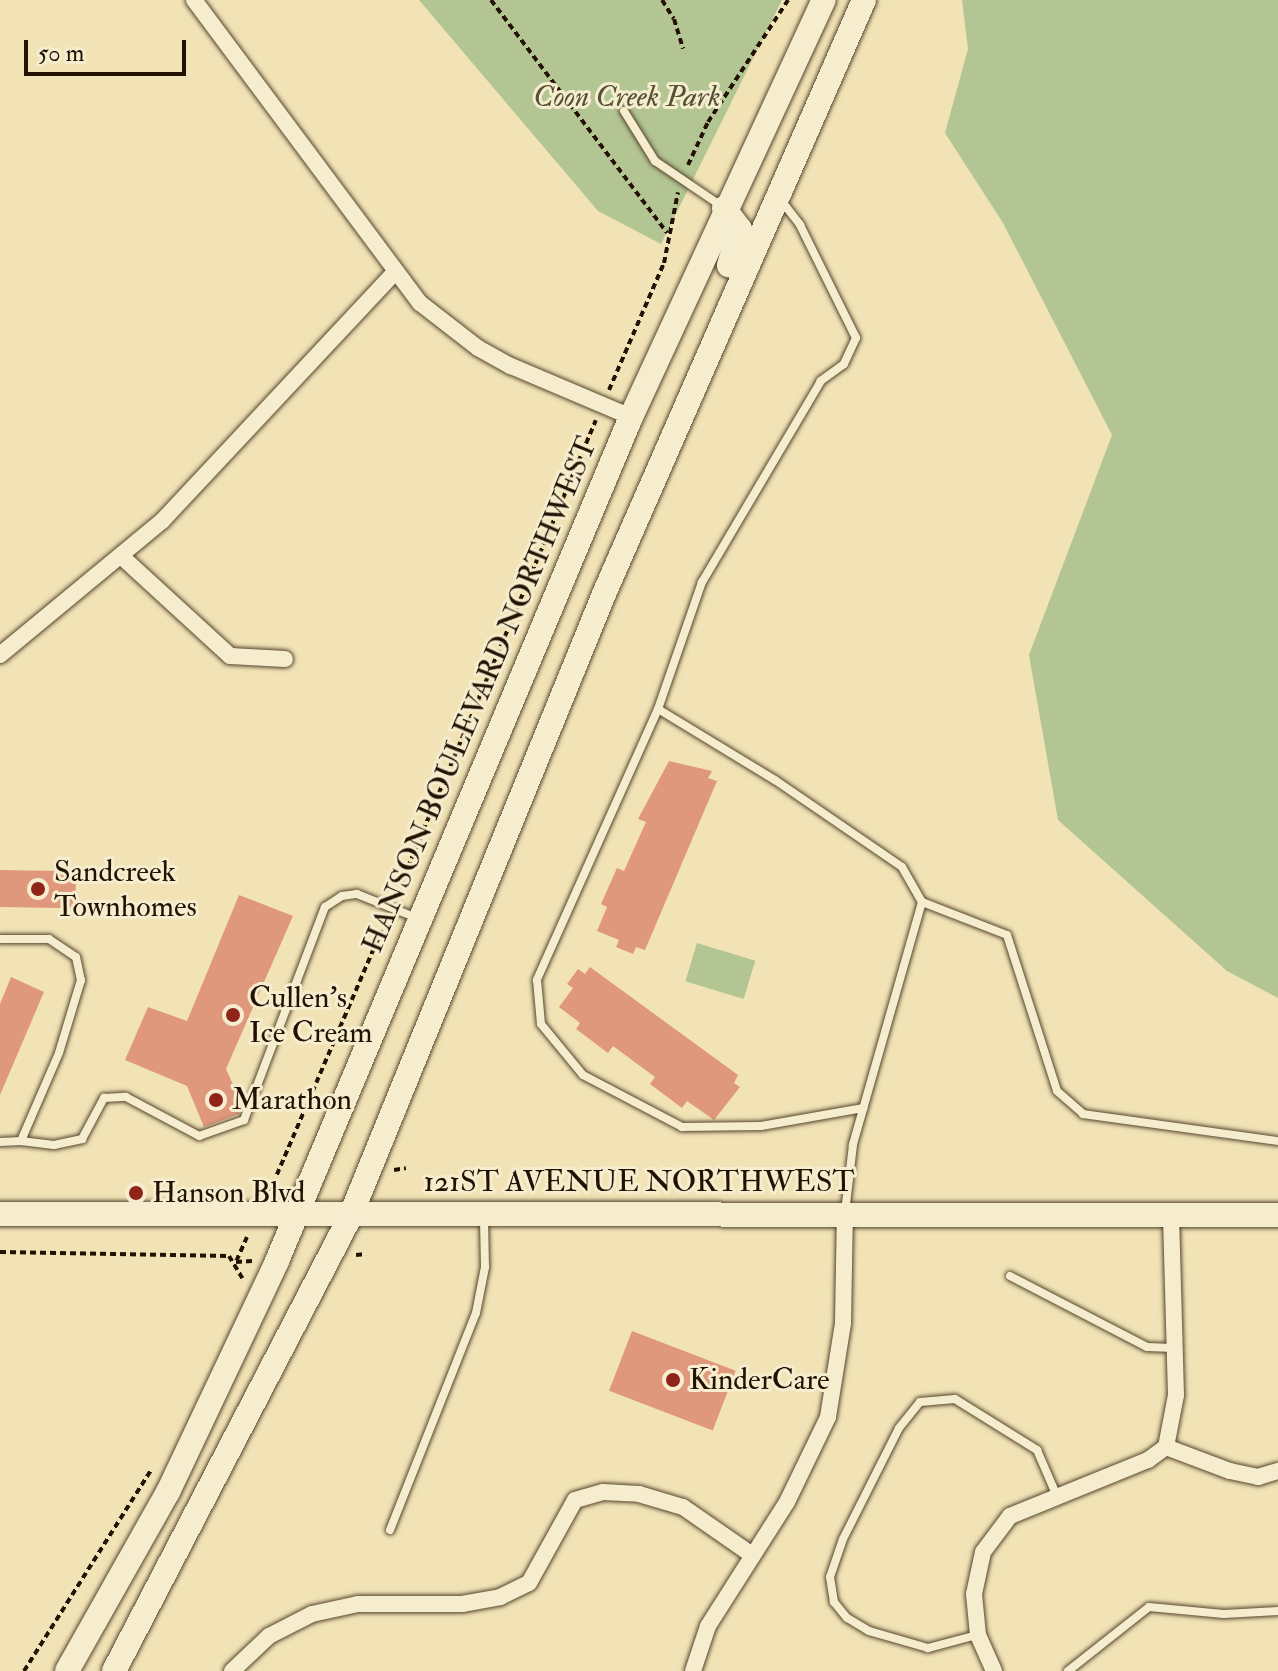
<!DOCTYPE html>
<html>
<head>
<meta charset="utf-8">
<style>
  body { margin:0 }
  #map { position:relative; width:1278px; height:1671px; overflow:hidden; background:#f1e3b5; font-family:"IM FELL Double Pica",serif }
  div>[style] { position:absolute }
  .green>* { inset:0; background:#b3c592; transform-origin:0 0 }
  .building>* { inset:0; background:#e0987d; transform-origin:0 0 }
  .path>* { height:4px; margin-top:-2px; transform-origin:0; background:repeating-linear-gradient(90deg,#231203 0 6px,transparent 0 10px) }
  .roads { filter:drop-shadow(0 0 2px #564630) drop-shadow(0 0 2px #564630) }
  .lane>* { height:8px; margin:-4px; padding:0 4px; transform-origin:4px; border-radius:4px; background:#f6edcf }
  .street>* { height:16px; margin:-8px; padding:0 8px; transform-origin:8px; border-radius:8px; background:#f6edcf }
  .secondary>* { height:24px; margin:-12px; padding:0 12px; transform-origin:12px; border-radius:12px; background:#f6edcf }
  .dots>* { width:22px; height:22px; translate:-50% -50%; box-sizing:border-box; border:4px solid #f6edcf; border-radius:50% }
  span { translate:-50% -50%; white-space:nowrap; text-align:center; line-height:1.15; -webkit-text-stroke:6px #f6edcf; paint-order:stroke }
  .park-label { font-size:30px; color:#555135; font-style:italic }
  .street-label { font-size:30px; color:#231203 }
  .poi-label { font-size:30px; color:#231203 }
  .left { translate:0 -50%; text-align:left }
  .scale { position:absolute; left:24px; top:40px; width:162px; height:36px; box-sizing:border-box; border:4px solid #231203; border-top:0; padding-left:10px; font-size:24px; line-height:28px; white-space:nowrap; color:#231203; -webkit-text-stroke:6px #f6edcf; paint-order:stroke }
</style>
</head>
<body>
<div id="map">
  <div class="green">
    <div style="clip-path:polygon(419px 0,782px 0,661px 244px,598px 211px)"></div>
    <div style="clip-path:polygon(962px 0,1278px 0,1278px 998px,1227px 971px,1058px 820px,1029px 655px,1112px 435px,1003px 223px,945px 133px,968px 49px)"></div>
    <div style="left:697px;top:943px;width:61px;height:40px;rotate:17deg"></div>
  </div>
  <div class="building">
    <div style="clip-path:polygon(669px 761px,712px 771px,708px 778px,717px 781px,645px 950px,636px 947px,633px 954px,616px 947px,619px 940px,597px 931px,607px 907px,601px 904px,617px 868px,624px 871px,646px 822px,638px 819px)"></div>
    <div style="left:0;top:870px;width:76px;height:37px;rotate:1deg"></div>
    <div style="clip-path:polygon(239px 895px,293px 916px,226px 1069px,242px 1104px,239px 1114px,204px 1127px,187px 1086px,125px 1060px,148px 1007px,187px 1021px)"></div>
    <div style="clip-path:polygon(590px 967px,738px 1075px,734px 1083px,740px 1087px,714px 1120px,687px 1101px,682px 1108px,650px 1084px,655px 1077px,613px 1046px,608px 1053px,576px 1029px,580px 1023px,559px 1007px,573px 988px,567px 984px,578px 969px,585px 974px)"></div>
    <div style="clip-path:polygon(11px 977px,44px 992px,0 1095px,0 1004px)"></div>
    <div style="left:632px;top:1331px;width:111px;height:64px;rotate:21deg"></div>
  </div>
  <div class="path">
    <div style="left:491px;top:0;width:292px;rotate:52.9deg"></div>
    <div style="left:662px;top:0;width:22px;rotate:58deg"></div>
    <div style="left:674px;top:19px;width:31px;rotate:73deg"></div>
    <div style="left:688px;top:165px;width:47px;rotate:-65.1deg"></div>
    <div style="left:708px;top:122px;width:146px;rotate:-56.7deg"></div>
    <div style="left:609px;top:390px;width:138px;rotate:-66.6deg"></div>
    <div style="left:664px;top:263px;width:72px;rotate:-78.8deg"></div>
    <div style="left:396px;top:895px;width:515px;rotate:-67.17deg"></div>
    <div style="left:394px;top:1170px;width:12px;rotate:-9deg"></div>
    <div style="left:269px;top:1193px;width:295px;rotate:-66.8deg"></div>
    <div style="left:247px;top:1237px;width:27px;rotate:114deg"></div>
    <div style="left:236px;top:1262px;width:16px;rotate:-4deg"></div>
    <div style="left:0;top:1252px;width:229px;rotate:1deg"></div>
    <div style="left:229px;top:1256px;width:26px;rotate:59deg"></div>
    <div style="left:356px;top:1255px;width:10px;rotate:-6deg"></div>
    <div style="left:24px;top:1671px;width:238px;rotate:-57.7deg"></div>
  </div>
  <div class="roads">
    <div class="lane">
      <div style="left:624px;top:111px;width:59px;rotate:58.2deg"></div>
      <div style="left:655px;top:161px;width:82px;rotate:34.1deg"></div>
      <div style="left:780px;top:199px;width:33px;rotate:52deg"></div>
      <div style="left:800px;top:225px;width:126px;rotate:63.6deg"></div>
      <div style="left:856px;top:338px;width:29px;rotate:115deg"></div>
      <div style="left:844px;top:364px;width:29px;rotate:144deg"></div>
      <div style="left:821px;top:381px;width:234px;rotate:120.6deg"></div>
      <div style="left:702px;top:582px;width:134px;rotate:109.1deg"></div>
      <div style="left:658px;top:709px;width:297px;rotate:114.1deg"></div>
      <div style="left:537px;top:980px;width:44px;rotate:84.8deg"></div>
      <div style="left:541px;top:1024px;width:66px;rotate:50.5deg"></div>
      <div style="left:583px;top:1075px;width:112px;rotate:27.7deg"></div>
      <div style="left:682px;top:1127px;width:79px;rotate:-0.7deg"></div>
      <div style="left:761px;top:1126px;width:104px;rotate:-10deg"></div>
      <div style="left:658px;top:709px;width:137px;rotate:31.3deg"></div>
      <div style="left:775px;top:780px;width:154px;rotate:34.4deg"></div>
      <div style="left:902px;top:867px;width:40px;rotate:60.3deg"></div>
      <div style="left:922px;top:902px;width:253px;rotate:105.9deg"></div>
      <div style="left:853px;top:1145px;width:67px;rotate:96.8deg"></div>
      <div style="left:922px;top:902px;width:91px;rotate:21.2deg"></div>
      <div style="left:1007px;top:935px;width:164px;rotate:72.2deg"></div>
      <div style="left:1057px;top:1091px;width:35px;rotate:41deg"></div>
      <div style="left:1083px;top:1114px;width:197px;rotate:7.9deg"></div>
      <div style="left:0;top:939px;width:49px"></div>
      <div style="left:49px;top:939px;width:32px;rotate:34deg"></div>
      <div style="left:76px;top:957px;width:24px;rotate:78deg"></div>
      <div style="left:81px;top:980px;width:76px;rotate:106.8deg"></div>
      <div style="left:59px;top:1053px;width:96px;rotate:113.4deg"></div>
      <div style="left:21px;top:1141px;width:21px;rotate:177deg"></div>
      <div style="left:21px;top:1141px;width:33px;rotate:7deg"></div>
      <div style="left:54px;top:1145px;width:29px;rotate:-12deg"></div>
      <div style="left:82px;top:1139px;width:47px;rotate:-61.8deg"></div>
      <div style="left:104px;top:1098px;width:22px;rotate:-3deg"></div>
      <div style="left:126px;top:1097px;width:83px;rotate:28.1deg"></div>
      <div style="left:199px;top:1136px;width:48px;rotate:-19.6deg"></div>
      <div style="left:244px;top:1120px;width:228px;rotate:-69.2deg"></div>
      <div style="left:325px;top:907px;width:20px;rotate:-33deg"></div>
      <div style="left:342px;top:896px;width:15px;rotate:-8deg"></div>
      <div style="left:357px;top:894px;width:65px;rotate:21.8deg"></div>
      <div style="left:1010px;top:1276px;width:154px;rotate:27.4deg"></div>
      <div style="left:1147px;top:1347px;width:27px;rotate:2deg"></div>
      <div style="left:390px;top:1530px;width:233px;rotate:-68.4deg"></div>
      <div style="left:476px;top:1313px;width:47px;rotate:-78.9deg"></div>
      <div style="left:485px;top:1267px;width:48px;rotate:-91.2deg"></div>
      <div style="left:977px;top:1635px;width:51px;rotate:165.1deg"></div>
      <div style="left:928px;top:1648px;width:61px;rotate:-163.9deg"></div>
      <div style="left:869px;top:1631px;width:26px;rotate:-149deg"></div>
      <div style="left:847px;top:1618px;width:21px;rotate:-129deg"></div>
      <div style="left:834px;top:1602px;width:25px;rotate:-99deg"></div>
      <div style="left:830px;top:1577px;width:40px;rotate:-71.1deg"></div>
      <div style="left:843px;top:1539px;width:124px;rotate:-63.2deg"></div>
      <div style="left:899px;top:1428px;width:33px;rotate:-51deg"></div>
      <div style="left:920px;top:1402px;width:35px;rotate:-5deg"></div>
      <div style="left:955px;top:1399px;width:97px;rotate:31.9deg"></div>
      <div style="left:1037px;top:1450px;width:48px;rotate:66.6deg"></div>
      <div style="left:1068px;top:1671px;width:103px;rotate:-38.3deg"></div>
      <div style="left:1149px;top:1607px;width:75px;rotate:5.3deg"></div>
      <div style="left:1224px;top:1614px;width:54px;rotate:-3.2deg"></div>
    </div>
    <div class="street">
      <div style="left:194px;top:0;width:378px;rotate:53.3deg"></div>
      <div style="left:420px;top:303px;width:73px;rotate:37.8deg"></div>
      <div style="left:478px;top:348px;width:38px;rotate:29deg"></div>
      <div style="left:511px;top:366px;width:130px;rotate:23deg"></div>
      <div style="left:121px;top:556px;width:148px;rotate:42.5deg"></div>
      <div style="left:230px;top:656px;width:55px;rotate:3.1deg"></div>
      <div style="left:0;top:655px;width:210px;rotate:-39.6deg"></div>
      <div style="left:162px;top:521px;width:342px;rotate:-46.9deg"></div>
      <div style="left:1166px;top:1447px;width:68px;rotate:20.6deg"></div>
      <div style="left:1230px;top:1471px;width:29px;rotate:12deg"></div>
      <div style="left:1258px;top:1477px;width:21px;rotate:-17deg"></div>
      <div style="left:232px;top:1671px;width:51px;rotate:-43.4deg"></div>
      <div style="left:269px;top:1636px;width:48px;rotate:-27.1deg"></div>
      <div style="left:312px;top:1614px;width:47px;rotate:-12.3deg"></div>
      <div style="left:358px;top:1604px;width:104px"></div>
      <div style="left:462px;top:1604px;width:39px;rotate:-10deg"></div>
      <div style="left:500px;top:1597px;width:32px;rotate:-26deg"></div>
      <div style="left:529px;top:1583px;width:95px;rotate:-61deg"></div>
      <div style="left:575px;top:1500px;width:29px;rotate:-16deg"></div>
      <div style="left:603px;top:1492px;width:36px;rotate:3deg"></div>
      <div style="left:639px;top:1494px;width:46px;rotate:16.5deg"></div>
      <div style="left:683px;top:1507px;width:84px;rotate:34.8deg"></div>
      <div style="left:693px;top:1671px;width:47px;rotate:-71.6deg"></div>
      <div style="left:708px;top:1626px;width:147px;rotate:-57.5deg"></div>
      <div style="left:787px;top:1502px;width:94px;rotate:-64.2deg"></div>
      <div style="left:828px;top:1417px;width:95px;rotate:-80.9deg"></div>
      <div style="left:843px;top:1323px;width:111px;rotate:-89deg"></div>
      <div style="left:994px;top:1671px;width:39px;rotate:-114deg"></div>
      <div style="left:978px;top:1635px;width:41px;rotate:-95.6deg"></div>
      <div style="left:974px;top:1594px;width:43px;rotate:-77.9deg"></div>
      <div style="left:983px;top:1552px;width:45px;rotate:-53.1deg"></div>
      <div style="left:1010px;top:1516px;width:149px;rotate:-22.1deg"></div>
      <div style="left:1148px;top:1460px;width:22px;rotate:-36deg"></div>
      <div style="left:1166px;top:1447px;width:53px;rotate:-79.1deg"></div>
      <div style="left:1176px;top:1395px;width:179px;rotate:-91.6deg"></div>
    </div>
    <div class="secondary">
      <div style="left:724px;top:208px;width:26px;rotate:53deg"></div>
      <div style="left:740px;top:229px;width:38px;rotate:107deg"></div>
      <div style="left:0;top:1214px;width:1278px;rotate:0.04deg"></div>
      <div style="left:67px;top:1671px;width:206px;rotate:-60.6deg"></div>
      <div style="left:168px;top:1492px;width:255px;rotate:-64.7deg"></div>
      <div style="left:277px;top:1261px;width:915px;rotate:-67.25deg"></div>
      <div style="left:631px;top:417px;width:459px;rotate:-65.2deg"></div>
      <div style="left:114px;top:1671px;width:512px;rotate:-62.53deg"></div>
      <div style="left:350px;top:1217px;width:673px;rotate:-67.82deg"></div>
      <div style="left:604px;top:594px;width:648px;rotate:-66.36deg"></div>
    </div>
  </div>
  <div class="dots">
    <div style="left:38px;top:889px;background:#8f2418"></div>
    <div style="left:233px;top:1015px;background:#8f2418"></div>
    <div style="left:216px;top:1100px;background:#8f2418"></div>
    <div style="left:136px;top:1193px;background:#8f2418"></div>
    <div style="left:673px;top:1380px;background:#8f2418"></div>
  </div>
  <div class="park-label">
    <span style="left:627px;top:97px">Coon Creek Park</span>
  </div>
  <div class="street-label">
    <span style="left:480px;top:695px;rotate:-67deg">HANSON BOULEVARD NORTHWEST</span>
    <span style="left:639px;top:1182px">121ST AVENUE NORTHWEST</span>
  </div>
  <div class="poi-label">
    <span class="left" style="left:54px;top:889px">Sandcreek<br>Townhomes</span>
    <span class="left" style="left:249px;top:1015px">Cullen's<br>Ice Cream</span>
    <span class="left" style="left:232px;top:1100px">Marathon</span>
    <span class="left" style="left:152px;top:1193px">Hanson Blvd</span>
    <span class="left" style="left:689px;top:1380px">KinderCare</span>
  </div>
  <div class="scale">50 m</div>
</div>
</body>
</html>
